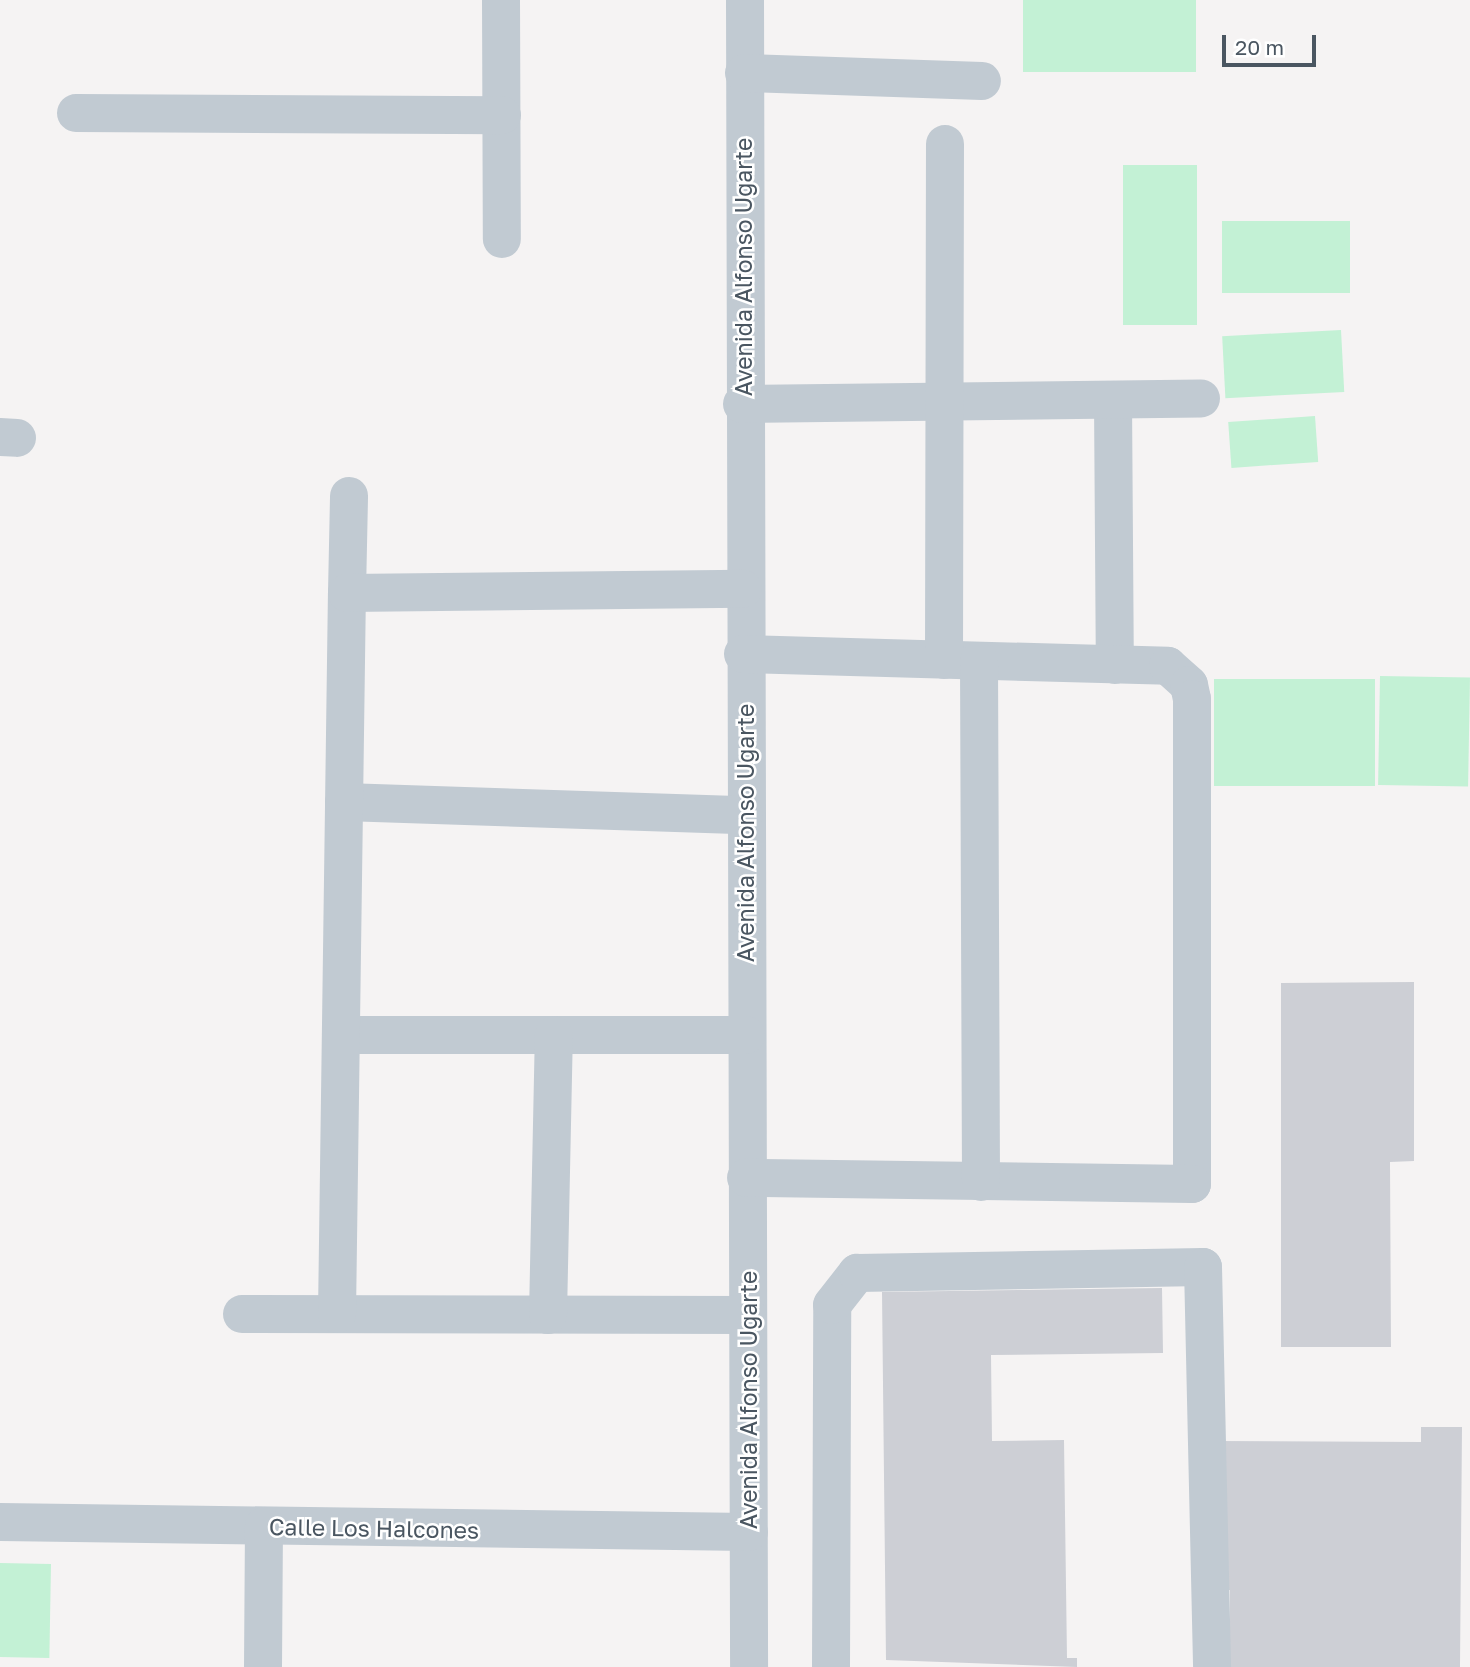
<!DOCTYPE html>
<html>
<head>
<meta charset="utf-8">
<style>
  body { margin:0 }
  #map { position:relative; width:1470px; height:1667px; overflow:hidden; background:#f5f3f3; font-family:"Golos Text",sans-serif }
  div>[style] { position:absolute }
  .green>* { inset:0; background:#c3f1d5; transform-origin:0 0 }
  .building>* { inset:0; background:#cdcfd5 }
  .minor>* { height:38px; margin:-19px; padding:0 19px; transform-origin:19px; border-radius:19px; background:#c1cad2 }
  span { translate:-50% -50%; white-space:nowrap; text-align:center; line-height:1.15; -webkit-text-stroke:5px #fff; paint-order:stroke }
  .street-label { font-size:23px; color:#4a5661 }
  .scale { position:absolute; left:1222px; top:35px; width:94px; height:32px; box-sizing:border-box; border:4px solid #4a5661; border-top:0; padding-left:9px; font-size:21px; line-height:24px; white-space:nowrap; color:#4a5661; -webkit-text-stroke:5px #fff; paint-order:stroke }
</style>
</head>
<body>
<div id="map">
  <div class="green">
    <div style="left:1023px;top:0;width:173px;height:72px"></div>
    <div style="left:1197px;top:165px;width:160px;height:74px;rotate:90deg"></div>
    <div style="left:1222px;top:221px;width:128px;height:72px"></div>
    <div style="left:1341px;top:330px;width:62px;height:119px;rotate:87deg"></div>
    <div style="left:1315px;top:416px;width:46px;height:87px;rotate:86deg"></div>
    <div style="left:1380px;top:676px;width:90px;height:109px;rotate:1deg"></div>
    <div style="left:1214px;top:679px;width:161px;height:107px"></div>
    <div style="left:0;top:1563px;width:51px;height:94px;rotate:1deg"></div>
  </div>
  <div class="building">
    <div style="clip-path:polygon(1414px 982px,1414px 1161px,1390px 1162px,1391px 1347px,1281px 1347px,1281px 983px)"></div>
    <div style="clip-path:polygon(1162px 1288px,1163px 1353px,991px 1355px,992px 1441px,1064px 1440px,1067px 1658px,1077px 1658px,1077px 1667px,886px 1660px,882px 1292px)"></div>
    <div style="clip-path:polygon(1421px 1427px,1462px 1427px,1460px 1667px,1230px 1667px,1230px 1590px,1215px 1591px,1216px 1441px,1421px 1442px)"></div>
  </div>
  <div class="minor">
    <div style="left:501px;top:0;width:239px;rotate:89.8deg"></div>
    <div style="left:745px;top:0;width:1667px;rotate:89.86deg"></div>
    <div style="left:744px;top:73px;width:238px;rotate:1.9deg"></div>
    <div style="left:76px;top:113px;width:426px;rotate:0.3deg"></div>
    <div style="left:1113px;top:400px;width:265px;rotate:89.6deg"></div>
    <div style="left:742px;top:404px;width:459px;rotate:-0.7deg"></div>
    <div style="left:0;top:437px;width:17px;rotate:3deg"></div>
    <div style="left:347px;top:593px;width:97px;rotate:-88.8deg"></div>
    <div style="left:743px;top:654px;width:425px;rotate:1.6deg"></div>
    <div style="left:1168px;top:666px;width:28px;rotate:42deg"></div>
    <div style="left:1189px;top:685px;width:14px;rotate:78deg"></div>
    <div style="left:1192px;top:699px;width:485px;rotate:90deg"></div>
    <div style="left:1192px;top:1184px;width:446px;rotate:-179.2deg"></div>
    <div style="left:944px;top:660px;width:516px;rotate:-89.89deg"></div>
    <div style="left:979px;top:661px;width:521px;rotate:89.78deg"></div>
    <div style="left:344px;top:802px;width:400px;rotate:1.9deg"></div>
    <div style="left:341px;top:1035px;width:405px"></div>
    <div style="left:242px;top:1314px;width:505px;rotate:0.11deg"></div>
    <div style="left:337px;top:1314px;width:721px;rotate:-89.21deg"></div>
    <div style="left:347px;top:593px;width:396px;rotate:-0.6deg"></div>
    <div style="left:548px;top:1315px;width:280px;rotate:-88.8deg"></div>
    <div style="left:0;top:1522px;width:749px;rotate:0.76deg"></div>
    <div style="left:263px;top:1667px;width:141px;rotate:-89.6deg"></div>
    <div style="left:831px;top:1667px;width:362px;rotate:-89.8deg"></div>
    <div style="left:832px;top:1305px;width:41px;rotate:-52deg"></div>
    <div style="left:857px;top:1273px;width:346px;rotate:-1deg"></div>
    <div style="left:1203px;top:1267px;width:400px;rotate:88.7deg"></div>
  </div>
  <div class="street-label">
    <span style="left:743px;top:267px;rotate:-90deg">Avenida Alfonso Ugarte</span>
    <span style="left:745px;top:833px;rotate:-90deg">Avenida Alfonso Ugarte</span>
    <span style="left:748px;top:1400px;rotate:-90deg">Avenida Alfonso Ugarte</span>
    <span style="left:374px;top:1528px;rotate:1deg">Calle Los Halcones</span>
  </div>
  <div class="scale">20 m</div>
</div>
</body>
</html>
